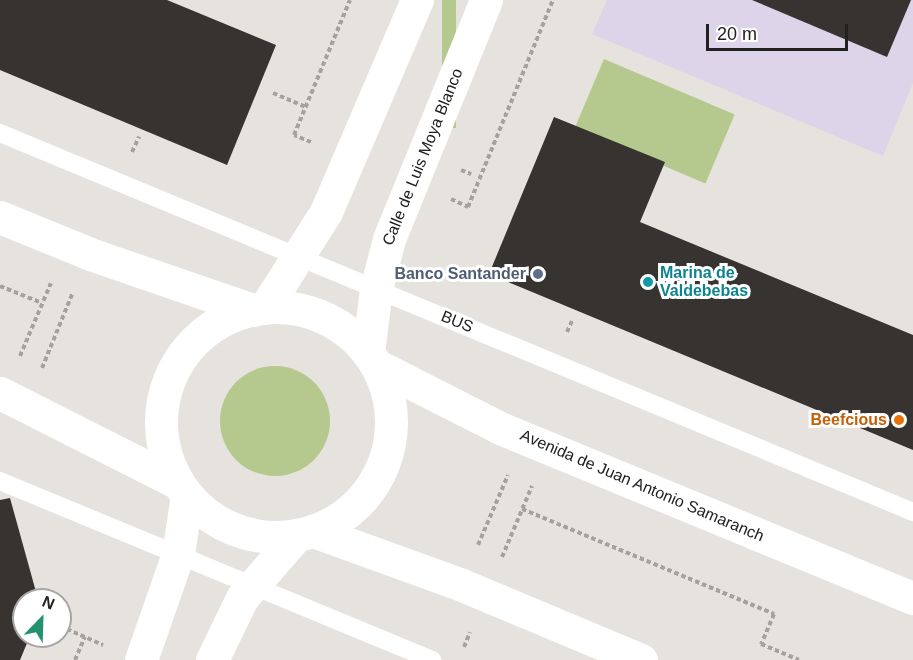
<!DOCTYPE html>
<html>
<head>
<meta charset="utf-8">
<style>
  body { margin:0 }
  #map { position:relative; width:913px; height:660px; overflow:hidden; background:#e6e2dd; font-family:Arial,sans-serif }
  div>[style] { position:absolute }
  .medical>* { inset:0; background:#ded4e9 }
  .green>* { inset:0; background:#b5c88e; transform-origin:0 0 }
  .round { border-radius:50% }
  .building>* { inset:0; background:#363330 }
  .path>* { height:4px; margin-top:-2px; transform-origin:0; background:repeating-linear-gradient(90deg,#a5a29e 0 4.5px,transparent 0 7.5px) }
  .service>* { height:18px; margin:-9px; padding:0 9px; transform-origin:9px; border-radius:9px; background:#fff }
  .minor>* { height:33px; margin:-16.5px; padding:0 16.5px; transform-origin:16.5px; border-radius:16.5px; background:#fff }
  .tertiary>* { height:33px; margin:-16.5px; padding:0 16.5px; transform-origin:16.5px; border-radius:16.5px; background:#fff }
  .tertiary>.ring { margin:-16.5px; padding:0; box-sizing:content-box; background:none; border:33px solid #fff; border-radius:50% }
  .dots>* { width:16px; height:16px; translate:-50% -50%; box-sizing:border-box; border:3px solid #fff; border-radius:50% }
  span { translate:-50% -50%; white-space:nowrap; text-align:center; line-height:1.15; -webkit-text-stroke:6px #fff; paint-order:stroke }
  .street-label { font-size:16px; color:#22211f }
  .culture-label { font-size:16px; color:#0d838f; font-weight:700 }
  .left { translate:0 -50%; text-align:left }
  .service-label { font-size:16px; color:#4e5e75; font-weight:700 }
  .right { translate:-100% -50%; text-align:right }
  .food-label { font-size:16px; color:#c56008; font-weight:700 }
  .north { position:absolute; left:12px; top:588px; width:60px; height:60px; box-sizing:border-box; background:#fff; border:2px solid #a7a6a5; border-radius:50%; rotate:23deg; font-size:16px; font-weight:700; line-height:24px; text-align:center; color:#22211f }
  .north::after { content:''; display:block; margin:auto; width:21px; height:27px; background:#259171; clip-path:polygon(50% 0,100% 100%,50% 72%,0 100%) }
  .scale { position:absolute; left:706px; top:24px; width:142px; height:27px; box-sizing:border-box; border:3px solid #22211f; border-top:0; padding-left:8px; font-size:18px; line-height:21px; white-space:nowrap; color:#22211f; -webkit-text-stroke:4px #fff; paint-order:stroke }
</style>
</head>
<body>
<div id="map">
  <div class="medical">
    <div style="clip-path:polygon(607px 0,913px 0,913px 83px,883px 156px,592px 34px)"></div>
  </div>
  <div class="green">
    <div style="left:442px;top:0;width:14px;height:128px"></div>
    <div style="left:604px;top:59px;width:142px;height:75px;rotate:23deg"></div>
    <div class="round" style="left:220px;top:366px;width:110px;height:110px"></div>
  </div>
  <div class="building">
    <div style="clip-path:polygon(0 0,167px 0,276px 45px,227px 165px,0 70px)"></div>
    <div style="clip-path:polygon(752px 0,911px 0,887px 57px)"></div>
    <div style="clip-path:polygon(554px 117px,665px 162px,640px 222px,913px 335px,913px 450px,489px 274px)"></div>
    <div style="clip-path:polygon(10px 498px,38px 599px,24px 600px,24px 636px,30px 636px,20px 660px,0 660px,0 500px)"></div>
  </div>
  <div class="path">
    <div style="left:273px;top:93px;width:36px;rotate:23deg"></div>
    <div style="left:311px;top:142px;width:18px;rotate:-158deg"></div>
    <div style="left:294px;top:135px;width:146px;rotate:-67.5deg"></div>
    <div style="left:132px;top:152px;width:17px;rotate:-65deg"></div>
    <div style="left:461px;top:170px;width:11px;rotate:22deg"></div>
    <div style="left:451px;top:199px;width:19px;rotate:25deg"></div>
    <div style="left:468px;top:207px;width:224px;rotate:-67.7deg"></div>
    <div style="left:0;top:286px;width:45px;rotate:22deg"></div>
    <div style="left:567px;top:332px;width:12px;rotate:-66deg"></div>
    <div style="left:20px;top:356px;width:79px;rotate:-67deg"></div>
    <div style="left:42px;top:368px;width:82px;rotate:-67.8deg"></div>
    <div style="left:522px;top:509px;width:273px;rotate:22.6deg"></div>
    <div style="left:774px;top:614px;width:33px;rotate:113deg"></div>
    <div style="left:761px;top:644px;width:41px;rotate:22.8deg"></div>
    <div style="left:478px;top:545px;width:76px;rotate:-66.8deg"></div>
    <div style="left:502px;top:557px;width:77px;rotate:-67.1deg"></div>
    <div style="left:60px;top:626px;width:47px;rotate:23.8deg"></div>
    <div style="left:464px;top:647px;width:16px;rotate:-68deg"></div>
    <div style="left:75px;top:660px;width:25px;rotate:-67deg"></div>
  </div>
  <div class="service">
    <div style="left:0;top:133px;width:989px;rotate:22.54deg"></div>
    <div style="left:0;top:481px;width:468px;rotate:22.5deg"></div>
  </div>
  <div class="minor">
    <div style="left:265px;top:308px;width:114px;rotate:-57.6deg"></div>
    <div style="left:326px;top:212px;width:231px;rotate:-66.8deg"></div>
    <div style="left:368px;top:353px;width:64px;rotate:-82.9deg"></div>
    <div style="left:376px;top:289px;width:52px;rotate:-75.4deg"></div>
    <div style="left:389px;top:239px;width:258px;rotate:-67.9deg"></div>
    <div style="left:141px;top:660px;width:112px;rotate:-70.8deg"></div>
    <div style="left:178px;top:554px;width:60px;rotate:-81.3deg"></div>
    <div style="left:212px;top:660px;width:69px;rotate:-64.2deg"></div>
    <div style="left:242px;top:598px;width:84px;rotate:-48.9deg"></div>
  </div>
  <div class="tertiary">
    <div style="left:0;top:217px;width:97px;rotate:22.3deg"></div>
    <div style="left:90px;top:254px;width:172px;rotate:19deg"></div>
    <div class="ring" style="left:161px;top:307px;width:197px;height:197px"></div>
    <div style="left:376px;top:365px;width:139px;rotate:26.9deg"></div>
    <div style="left:500px;top:428px;width:447px;rotate:22.4deg"></div>
    <div style="left:0;top:393px;width:199px;rotate:26.8deg"></div>
    <div style="left:313px;top:531px;width:158px;rotate:19.9deg"></div>
    <div style="left:462px;top:585px;width:194px;rotate:22.7deg"></div>
  </div>
  <div class="dots">
    <div style="left:538px;top:274px;background:#5c6f8a"></div>
    <div style="left:648px;top:282px;background:#0f9aa8"></div>
    <div style="left:899px;top:420px;background:#e8710a"></div>
  </div>
  <div class="street-label">
    <span style="left:423px;top:157px;rotate:-68deg">Calle de Luis Moya Blanco</span>
    <span style="left:457px;top:322px;rotate:22deg">BUS</span>
    <span style="left:642px;top:486px;rotate:23deg">Avenida de Juan Antonio Samaranch</span>
  </div>
  <div class="culture-label">
    <span class="left" style="left:660px;top:282px">Marina de<br>Valdebebas</span>
  </div>
  <div class="service-label">
    <span class="right" style="left:526px;top:274px">Banco Santander</span>
  </div>
  <div class="food-label">
    <span class="right" style="left:887px;top:420px">Beefcious</span>
  </div>
  <div class="north">N</div>
  <div class="scale">20 m</div>
</div>
</body>
</html>
